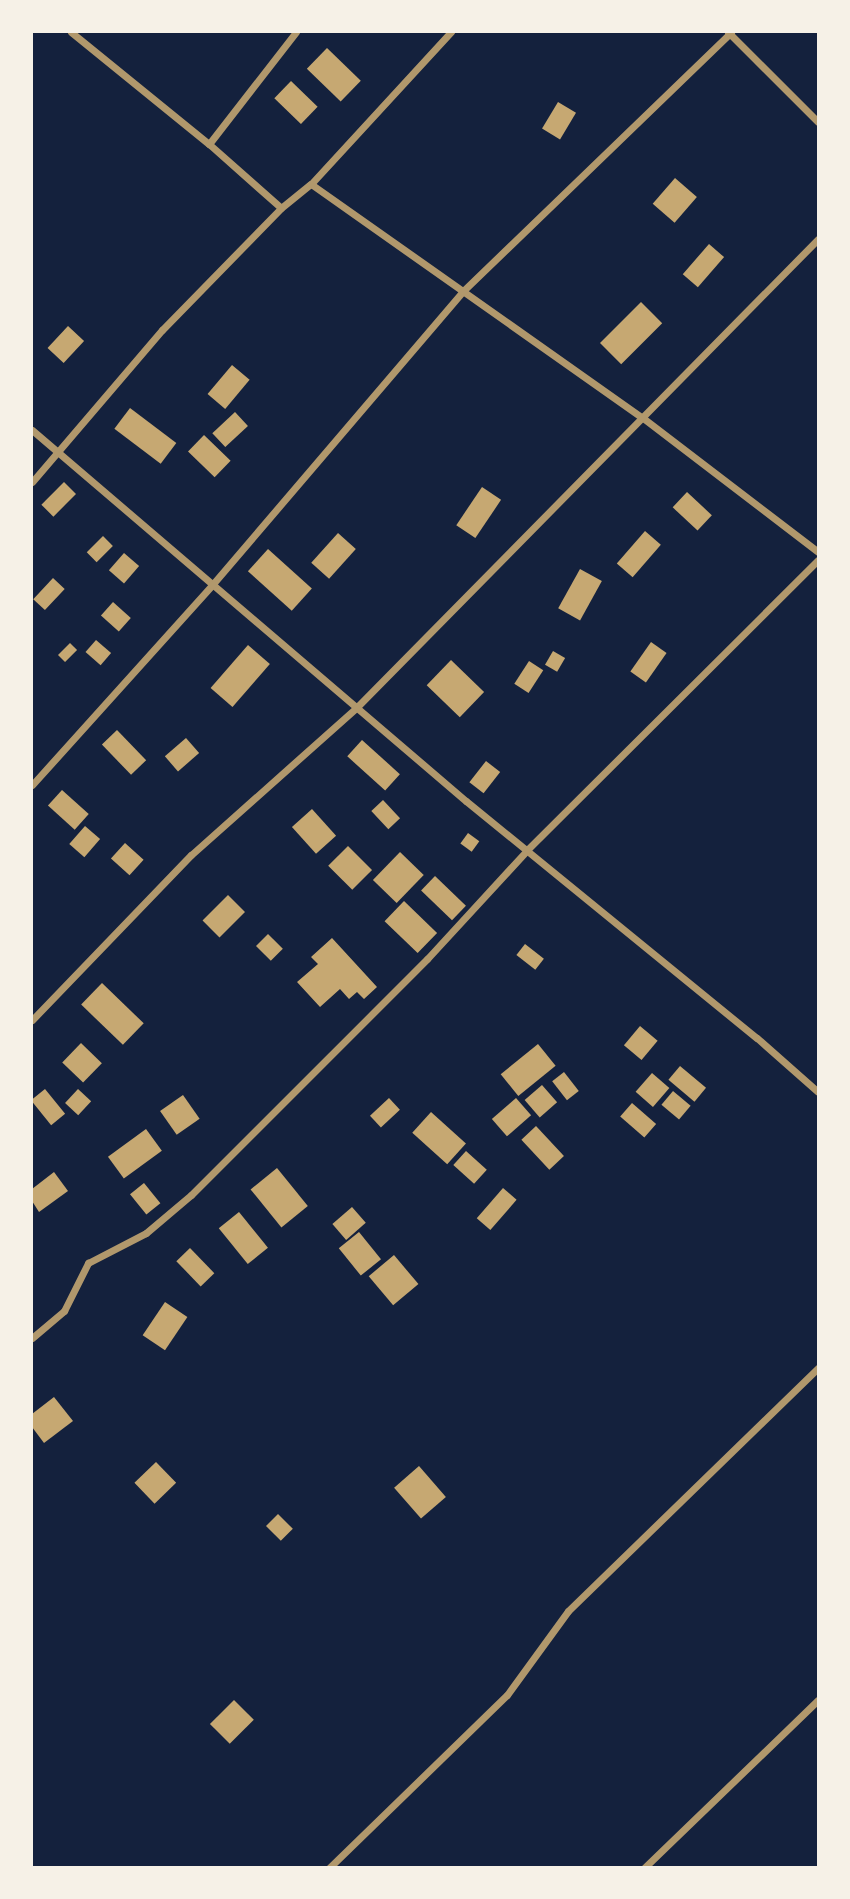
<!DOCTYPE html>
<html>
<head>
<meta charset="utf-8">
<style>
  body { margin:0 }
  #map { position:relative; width:850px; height:1899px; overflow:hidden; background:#14213d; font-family:"Roboto Condensed",sans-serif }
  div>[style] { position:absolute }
  .building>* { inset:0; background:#c6a872; transform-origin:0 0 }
  .minor>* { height:7px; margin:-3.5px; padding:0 3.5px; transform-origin:3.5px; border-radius:3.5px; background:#b1986c }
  span { translate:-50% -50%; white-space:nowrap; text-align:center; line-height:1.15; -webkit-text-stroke:7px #f6f1e7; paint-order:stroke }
  .frame { position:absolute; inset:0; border:33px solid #f6f1e7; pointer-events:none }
</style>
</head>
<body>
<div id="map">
  <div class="building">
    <div style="left:327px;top:48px;width:47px;height:29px;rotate:44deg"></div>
    <div style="left:291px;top:81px;width:37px;height:24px;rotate:44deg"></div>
    <div style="left:558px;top:102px;width:21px;height:31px;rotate:31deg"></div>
    <div style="left:675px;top:178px;width:29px;height:34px;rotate:41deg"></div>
    <div style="left:709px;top:244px;width:20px;height:40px;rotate:41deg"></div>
    <div style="left:641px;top:302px;width:30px;height:58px;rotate:45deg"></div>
    <div style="left:68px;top:326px;width:22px;height:30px;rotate:43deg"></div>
    <div style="left:232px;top:365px;width:23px;height:38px;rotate:40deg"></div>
    <div style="left:130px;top:408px;width:58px;height:26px;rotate:37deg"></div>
    <div style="left:235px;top:412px;width:19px;height:31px;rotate:47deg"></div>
    <div style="left:204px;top:435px;width:37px;height:23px;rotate:44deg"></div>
    <div style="left:64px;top:482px;width:17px;height:32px;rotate:45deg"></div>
    <div style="left:482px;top:487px;width:23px;height:46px;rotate:34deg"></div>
    <div style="left:687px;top:492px;width:34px;height:21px;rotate:43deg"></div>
    <div style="left:645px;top:531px;width:21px;height:43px;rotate:41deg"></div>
    <div style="left:338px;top:533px;width:24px;height:40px;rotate:42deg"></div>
    <div style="left:103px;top:536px;width:14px;height:23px;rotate:45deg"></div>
    <div style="left:268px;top:549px;width:59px;height:30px;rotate:42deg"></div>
    <div style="left:124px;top:553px;width:20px;height:23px;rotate:41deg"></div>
    <div style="left:580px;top:569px;width:25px;height:45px;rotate:29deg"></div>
    <div style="left:53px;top:578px;width:16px;height:29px;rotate:43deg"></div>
    <div style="left:113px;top:602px;width:24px;height:18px;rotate:42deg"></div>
    <div style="left:96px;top:640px;width:20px;height:16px;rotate:41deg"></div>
    <div style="left:651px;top:642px;width:19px;height:36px;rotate:35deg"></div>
    <div style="left:70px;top:643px;width:10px;height:17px;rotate:45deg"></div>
    <div style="left:248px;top:645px;width:29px;height:57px;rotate:41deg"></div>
    <div style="left:553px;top:651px;width:14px;height:16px;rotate:30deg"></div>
    <div style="left:451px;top:660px;width:46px;height:35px;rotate:44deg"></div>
    <div style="left:529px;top:661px;width:17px;height:27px;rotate:33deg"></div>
    <div style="left:117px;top:730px;width:42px;height:21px;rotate:46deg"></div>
    <div style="left:186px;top:738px;width:20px;height:28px;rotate:49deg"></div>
    <div style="left:362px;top:740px;width:51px;height:22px;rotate:42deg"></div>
    <div style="left:486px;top:761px;width:18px;height:27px;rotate:38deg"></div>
    <div style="left:62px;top:790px;width:36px;height:21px;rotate:42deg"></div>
    <div style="left:383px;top:800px;width:25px;height:16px;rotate:47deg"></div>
    <div style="left:312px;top:809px;width:36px;height:27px;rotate:48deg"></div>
    <div style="left:85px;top:826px;width:20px;height:24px;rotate:41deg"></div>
    <div style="left:468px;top:833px;width:14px;height:13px;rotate:36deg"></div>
    <div style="left:125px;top:843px;width:25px;height:21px;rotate:42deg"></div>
    <div style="left:348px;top:846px;width:34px;height:28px;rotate:45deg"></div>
    <div style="left:400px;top:852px;width:33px;height:39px;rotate:44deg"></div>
    <div style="left:435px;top:876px;width:43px;height:20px;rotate:44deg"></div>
    <div style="left:228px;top:895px;width:24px;height:36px;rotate:45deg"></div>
    <div style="left:404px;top:901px;width:46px;height:28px;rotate:44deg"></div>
    <div style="left:268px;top:934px;width:21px;height:17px;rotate:45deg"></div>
    <div style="clip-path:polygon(332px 938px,377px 987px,364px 999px,357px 992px,349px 999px,340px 989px,320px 1007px,297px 982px,318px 964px,311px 957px)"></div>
    <div style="left:525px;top:944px;width:24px;height:14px;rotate:38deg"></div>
    <div style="left:102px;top:983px;width:58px;height:30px;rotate:44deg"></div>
    <div style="left:640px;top:1026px;width:23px;height:25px;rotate:40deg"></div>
    <div style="left:81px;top:1043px;width:29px;height:27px;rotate:44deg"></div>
    <div style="left:538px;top:1044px;width:28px;height:48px;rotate:51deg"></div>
    <div style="left:680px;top:1066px;width:34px;height:18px;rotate:40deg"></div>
    <div style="left:564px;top:1072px;width:24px;height:15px;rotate:52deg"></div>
    <div style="left:652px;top:1073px;width:23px;height:25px;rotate:41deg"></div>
    <div style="left:542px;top:1085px;width:23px;height:23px;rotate:49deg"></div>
    <div style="left:45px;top:1089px;width:32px;height:18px;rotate:51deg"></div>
    <div style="left:78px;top:1089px;width:18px;height:19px;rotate:43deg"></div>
    <div style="left:673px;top:1091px;width:23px;height:18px;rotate:40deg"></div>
    <div style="left:183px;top:1095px;width:29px;height:28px;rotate:55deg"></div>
    <div style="left:389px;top:1098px;width:16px;height:26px;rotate:47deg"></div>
    <div style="left:516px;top:1098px;width:23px;height:32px;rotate:49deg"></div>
    <div style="left:632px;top:1103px;width:32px;height:18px;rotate:41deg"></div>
    <div style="left:431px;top:1112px;width:47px;height:28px;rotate:42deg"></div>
    <div style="left:536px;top:1126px;width:41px;height:20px;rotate:47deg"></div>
    <div style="left:146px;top:1129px;width:27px;height:47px;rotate:54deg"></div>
    <div style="left:466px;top:1151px;width:28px;height:19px;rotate:42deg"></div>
    <div style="left:277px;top:1168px;width:49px;height:34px;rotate:51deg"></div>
    <div style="clip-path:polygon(54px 1172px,68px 1191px,39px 1212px,32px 1201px,32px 1189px)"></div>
    <div style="left:144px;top:1183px;width:26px;height:18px;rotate:51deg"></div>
    <div style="left:503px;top:1188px;width:18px;height:40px;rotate:41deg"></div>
    <div style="left:352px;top:1207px;width:21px;height:26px;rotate:49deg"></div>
    <div style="left:239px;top:1212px;width:46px;height:26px;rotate:51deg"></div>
    <div style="left:359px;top:1232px;width:35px;height:26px;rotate:51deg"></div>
    <div style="left:190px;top:1248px;width:35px;height:19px;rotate:46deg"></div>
    <div style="left:394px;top:1255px;width:38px;height:33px;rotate:50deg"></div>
    <div style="left:165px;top:1302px;width:27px;height:40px;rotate:34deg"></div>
    <div style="clip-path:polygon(54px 1397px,73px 1421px,44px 1443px,32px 1427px,32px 1414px)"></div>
    <div style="left:156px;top:1462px;width:29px;height:30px;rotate:46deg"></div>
    <div style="left:419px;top:1466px;width:41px;height:33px;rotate:49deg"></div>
    <div style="left:278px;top:1514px;width:21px;height:17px;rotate:45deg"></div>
    <div style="left:234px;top:1700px;width:28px;height:34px;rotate:45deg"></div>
  </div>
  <div class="minor">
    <div style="left:71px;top:32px;width:178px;rotate:39.1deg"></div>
    <div style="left:209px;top:144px;width:96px;rotate:41.6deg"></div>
    <div style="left:728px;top:32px;width:127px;rotate:45deg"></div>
    <div style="left:209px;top:144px;width:142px;rotate:-52.2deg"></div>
    <div style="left:311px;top:184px;width:406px;rotate:35.2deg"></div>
    <div style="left:643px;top:418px;width:220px;rotate:37.4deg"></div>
    <div style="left:32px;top:430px;width:571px;rotate:40.53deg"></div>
    <div style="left:466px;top:801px;width:375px;rotate:39.2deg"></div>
    <div style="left:757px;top:1038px;width:81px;rotate:41.5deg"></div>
    <div style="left:32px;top:482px;width:200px;rotate:-49.5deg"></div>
    <div style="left:162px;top:330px;width:170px;rotate:-45.7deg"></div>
    <div style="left:281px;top:208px;width:38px;rotate:-39deg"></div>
    <div style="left:311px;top:184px;width:207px;rotate:-47.4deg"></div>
    <div style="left:32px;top:785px;width:269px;rotate:-48deg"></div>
    <div style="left:212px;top:585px;width:385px;rotate:-49.5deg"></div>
    <div style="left:462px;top:292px;width:374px;rotate:-44deg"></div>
    <div style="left:32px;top:1020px;width:229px;rotate:-46.1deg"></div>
    <div style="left:191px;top:855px;width:222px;rotate:-41.7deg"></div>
    <div style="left:357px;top:707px;width:657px;rotate:-45.43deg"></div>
    <div style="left:32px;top:1338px;width:42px;rotate:-40.2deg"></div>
    <div style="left:64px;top:1311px;width:54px;rotate:-63.4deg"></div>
    <div style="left:88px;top:1263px;width:65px;rotate:-27.3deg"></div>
    <div style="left:146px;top:1233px;width:59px;rotate:-40.2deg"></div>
    <div style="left:191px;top:1195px;width:334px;rotate:-45deg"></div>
    <div style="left:427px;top:959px;width:149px;rotate:-47.4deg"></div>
    <div style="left:528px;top:849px;width:409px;rotate:-44.9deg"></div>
    <div style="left:329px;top:1868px;width:248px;rotate:-44.2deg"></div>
    <div style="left:507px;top:1695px;width:104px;rotate:-54deg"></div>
    <div style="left:568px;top:1611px;width:349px;rotate:-44.2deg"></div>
    <div style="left:644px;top:1868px;width:242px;rotate:-44deg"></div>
  </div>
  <div class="frame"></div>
</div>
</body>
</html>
